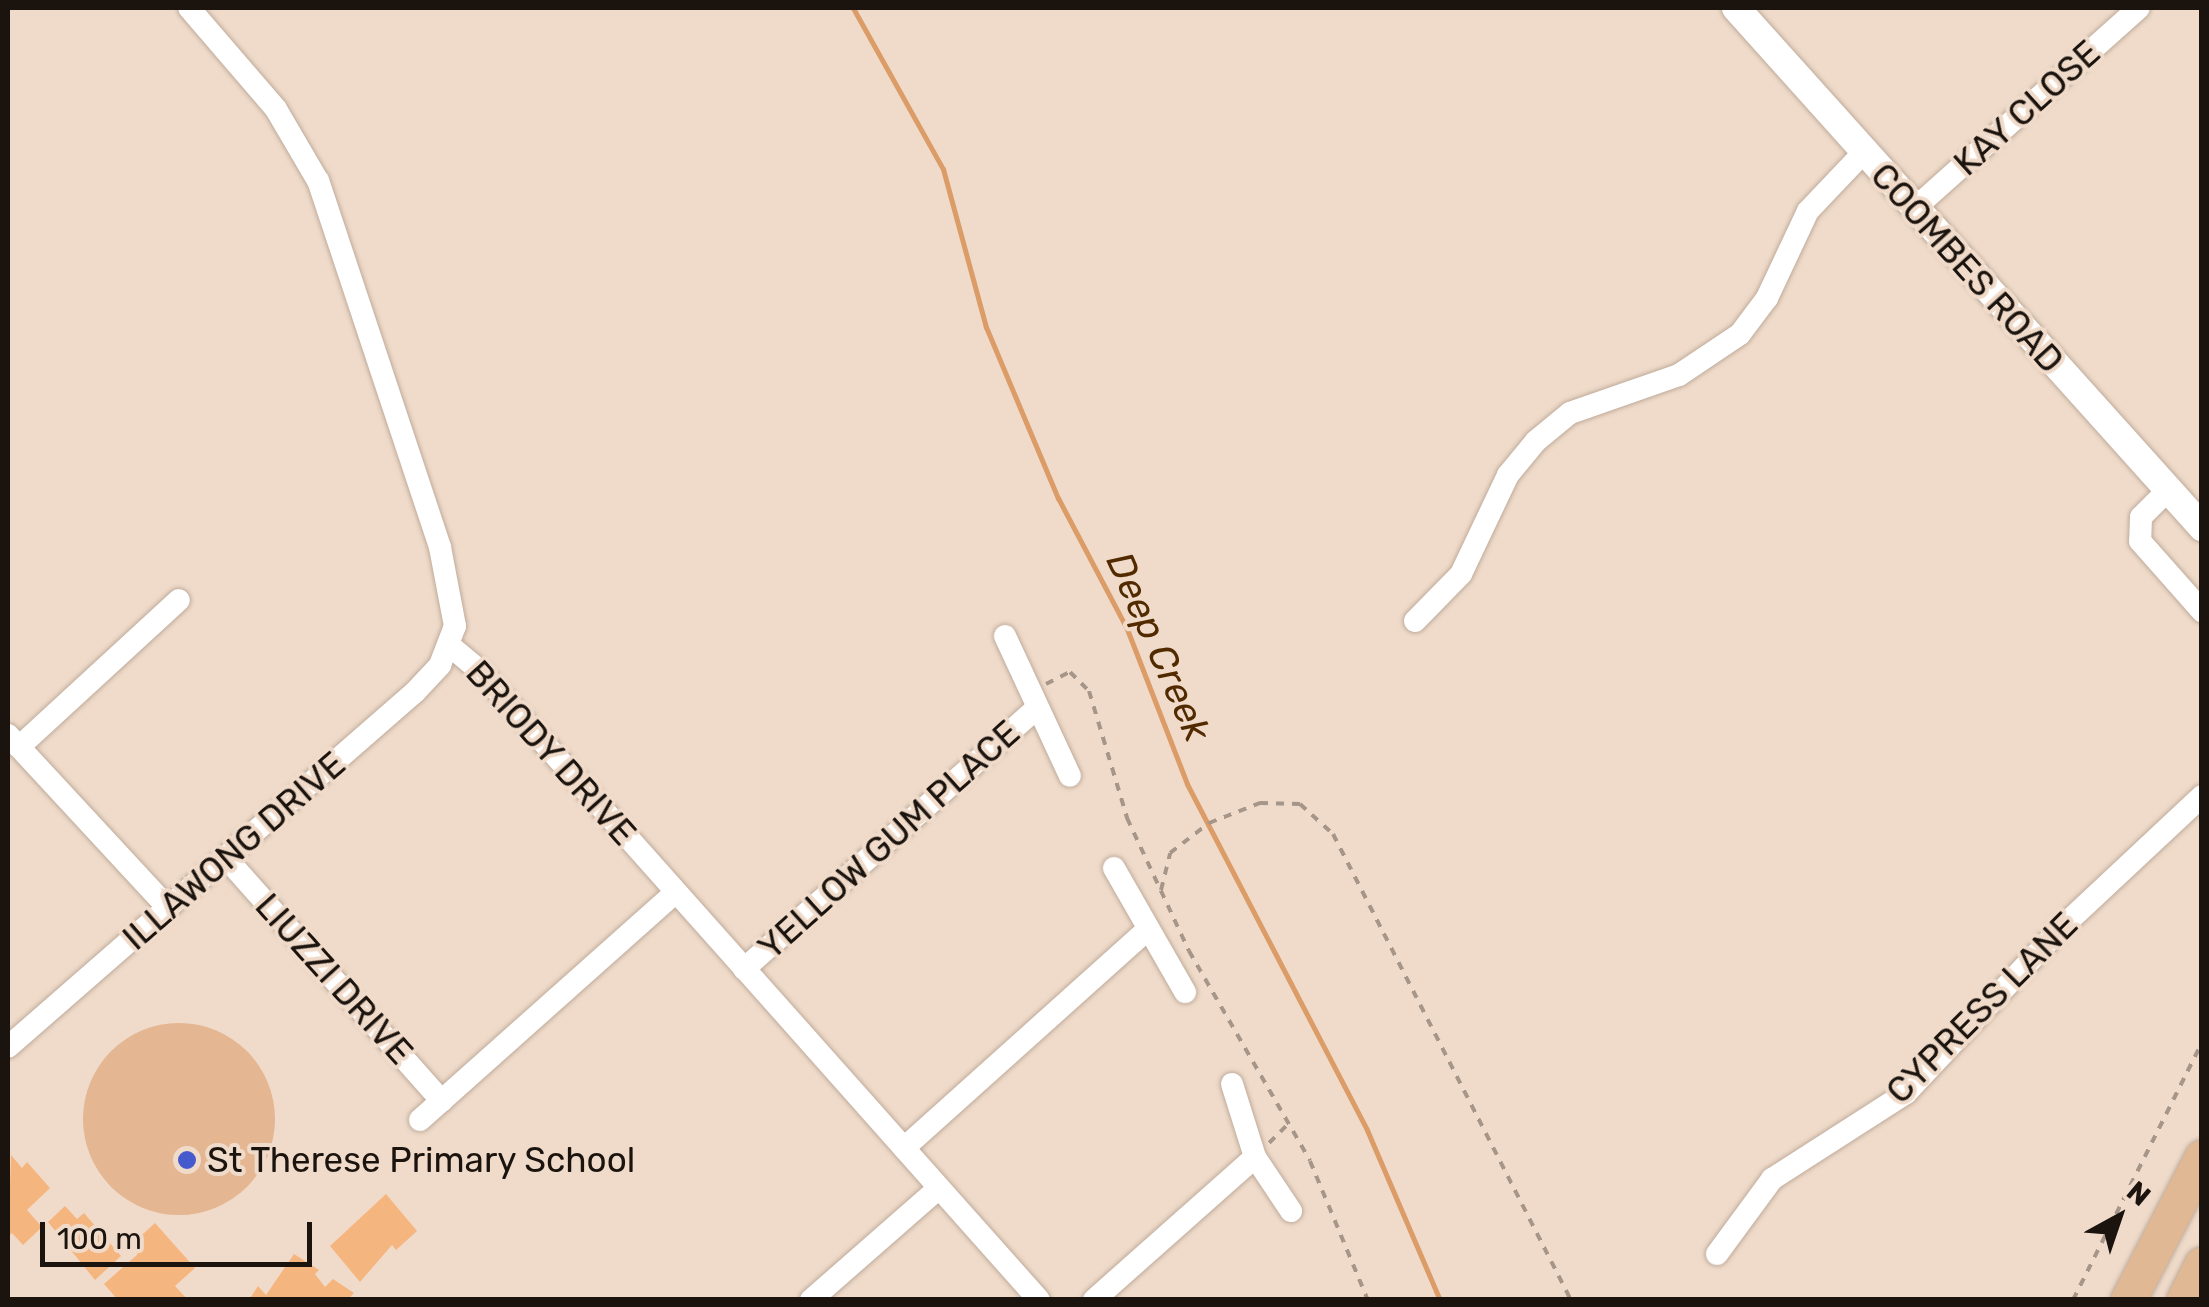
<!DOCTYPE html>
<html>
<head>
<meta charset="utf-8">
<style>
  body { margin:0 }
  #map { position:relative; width:2209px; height:1307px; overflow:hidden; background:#f0dbca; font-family:Rubik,sans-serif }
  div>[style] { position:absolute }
  .green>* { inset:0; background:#e4b692 }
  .round { border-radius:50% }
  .stream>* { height:5px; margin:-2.5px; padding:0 2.5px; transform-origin:2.5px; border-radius:2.5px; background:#db9c67 }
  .building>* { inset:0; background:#f5b57f }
  .path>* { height:4px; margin-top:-2px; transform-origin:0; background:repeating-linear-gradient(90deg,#a69689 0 8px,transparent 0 16px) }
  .roads { filter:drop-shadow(0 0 2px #bfab9b) drop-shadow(0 0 2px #bfab9b) }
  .minor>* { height:22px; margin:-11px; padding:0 11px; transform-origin:11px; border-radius:11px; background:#fff }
  .tertiary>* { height:28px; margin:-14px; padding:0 14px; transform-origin:14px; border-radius:14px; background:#fff }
  .primary>* { height:35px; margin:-17.5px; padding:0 17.5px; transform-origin:17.5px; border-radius:17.5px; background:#e0b894 }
  .dots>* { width:28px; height:28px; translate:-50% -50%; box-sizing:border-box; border:5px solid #f0dbca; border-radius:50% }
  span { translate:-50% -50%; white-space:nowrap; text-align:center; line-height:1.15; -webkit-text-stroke:8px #f0dbca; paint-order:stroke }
  .street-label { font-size:35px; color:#1b140e }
  .poi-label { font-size:35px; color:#1b140e }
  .left { translate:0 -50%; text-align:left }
  .water-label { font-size:38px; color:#522a00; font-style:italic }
  .frame { position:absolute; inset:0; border:10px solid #1b140e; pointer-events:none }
  .north { position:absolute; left:2069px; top:1167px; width:100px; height:100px; -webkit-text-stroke:8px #f0dbca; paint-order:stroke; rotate:40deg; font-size:28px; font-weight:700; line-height:40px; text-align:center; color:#1b140e }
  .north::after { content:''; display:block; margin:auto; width:35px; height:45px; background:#1b140e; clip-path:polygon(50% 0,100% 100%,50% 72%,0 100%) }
  .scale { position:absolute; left:40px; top:1222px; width:272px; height:45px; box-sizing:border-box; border:5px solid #1b140e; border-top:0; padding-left:12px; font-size:30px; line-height:35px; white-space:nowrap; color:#1b140e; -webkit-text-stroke:8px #f0dbca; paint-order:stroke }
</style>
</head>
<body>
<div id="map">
  <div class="green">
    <div class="round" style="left:83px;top:1023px;width:192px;height:192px"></div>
  </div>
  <div class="stream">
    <div style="left:853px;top:8px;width:184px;rotate:60.8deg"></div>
    <div style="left:943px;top:169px;width:164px;rotate:74.8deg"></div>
    <div style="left:986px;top:327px;width:186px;rotate:67.2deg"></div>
    <div style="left:1058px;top:498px;width:148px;rotate:62.2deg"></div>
    <div style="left:1127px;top:629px;width:166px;rotate:68.8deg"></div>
    <div style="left:1187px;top:784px;width:390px;rotate:62.5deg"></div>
    <div style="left:1367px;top:1130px;width:185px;rotate:66.8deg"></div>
  </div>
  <div class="building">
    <div style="clip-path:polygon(11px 1155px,22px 1168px,27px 1162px,50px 1188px,27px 1210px,42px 1227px,23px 1245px,12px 1233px,8px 1237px)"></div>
    <div style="clip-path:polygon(386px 1194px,417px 1231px,396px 1250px,392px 1245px,360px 1282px,330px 1246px)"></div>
    <div style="clip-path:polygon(65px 1206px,77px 1219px,84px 1213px,121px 1256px,95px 1280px,48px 1222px)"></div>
    <div style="clip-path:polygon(155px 1223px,195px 1268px,175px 1286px,188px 1300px,118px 1300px,104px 1284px,138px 1254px,130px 1246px)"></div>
    <div style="clip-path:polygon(294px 1254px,319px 1270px,315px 1274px,325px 1287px,333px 1279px,354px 1293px,347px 1300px,249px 1300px,258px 1286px,266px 1295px)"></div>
  </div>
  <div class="path">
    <div style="left:1046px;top:684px;width:27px;rotate:-27deg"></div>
    <div style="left:1070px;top:672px;width:27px;rotate:45deg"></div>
    <div style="left:1089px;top:691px;width:133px;rotate:73.3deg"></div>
    <div style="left:1127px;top:818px;width:147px;rotate:65deg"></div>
    <div style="left:1189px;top:951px;width:242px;rotate:60deg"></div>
    <div style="left:1310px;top:1161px;width:151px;rotate:67.4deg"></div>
    <div style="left:1161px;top:890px;width:38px;rotate:-76deg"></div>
    <div style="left:1170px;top:853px;width:49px;rotate:-37.6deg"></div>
    <div style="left:1209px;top:823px;width:55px;rotate:-21.4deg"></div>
    <div style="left:1260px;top:803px;width:40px;rotate:1.4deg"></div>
    <div style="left:1300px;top:804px;width:45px;rotate:42.3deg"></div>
    <div style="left:1333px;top:834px;width:523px;rotate:62.95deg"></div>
    <div style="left:1269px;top:1143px;width:25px;rotate:-45deg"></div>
    <div style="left:2073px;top:1300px;width:288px;rotate:-63.4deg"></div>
  </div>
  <div class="roads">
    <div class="minor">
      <div style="left:1915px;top:208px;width:300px;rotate:-41.8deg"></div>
      <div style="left:2166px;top:492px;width:35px;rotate:135deg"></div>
      <div style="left:2141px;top:517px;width:24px;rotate:92deg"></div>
      <div style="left:2140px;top:541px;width:94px;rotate:48.5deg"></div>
      <div style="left:1415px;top:621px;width:66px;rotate:-45.6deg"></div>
      <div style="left:1461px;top:574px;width:110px;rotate:-64.6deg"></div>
      <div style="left:1508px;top:475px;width:44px;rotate:-50.5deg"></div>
      <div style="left:1536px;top:441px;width:44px;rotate:-39.5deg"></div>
      <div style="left:1570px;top:413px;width:115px;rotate:-19.2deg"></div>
      <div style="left:1679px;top:375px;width:73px;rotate:-33.9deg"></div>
      <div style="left:1740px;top:334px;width:45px;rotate:-53.1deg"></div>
      <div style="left:1767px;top:298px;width:96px;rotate:-64.8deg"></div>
      <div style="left:1808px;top:211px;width:81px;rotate:-46.5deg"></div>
      <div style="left:1005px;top:636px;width:154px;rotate:65.1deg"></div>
      <div style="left:449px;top:645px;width:40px;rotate:40deg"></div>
      <div style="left:480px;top:671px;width:841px;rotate:48.37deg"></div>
      <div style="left:8px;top:735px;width:236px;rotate:47.2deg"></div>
      <div style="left:19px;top:747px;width:217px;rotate:-42.6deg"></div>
      <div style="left:226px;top:858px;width:325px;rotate:48.4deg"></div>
      <div style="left:1114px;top:868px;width:143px;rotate:60.2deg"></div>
      <div style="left:744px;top:969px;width:390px;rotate:-41.7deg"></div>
      <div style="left:8px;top:1047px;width:540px;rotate:-41.1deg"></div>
      <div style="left:415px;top:692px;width:37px;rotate:-47deg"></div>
      <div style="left:440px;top:665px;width:42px;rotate:-69deg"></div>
      <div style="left:455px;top:626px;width:80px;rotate:-100.8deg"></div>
      <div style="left:440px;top:547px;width:386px;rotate:-108.4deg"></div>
      <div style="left:318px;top:181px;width:83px;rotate:-120.3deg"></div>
      <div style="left:276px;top:109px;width:133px;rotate:-130.7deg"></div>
      <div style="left:1232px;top:1084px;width:77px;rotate:72.5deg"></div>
      <div style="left:1255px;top:1157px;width:65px;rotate:56.3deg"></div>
      <div style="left:420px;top:1120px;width:341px;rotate:-41.7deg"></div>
      <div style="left:904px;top:1148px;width:325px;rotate:-41.9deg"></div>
      <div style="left:1717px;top:1254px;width:93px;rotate:-53.7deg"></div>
      <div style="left:1772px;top:1179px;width:159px;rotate:-32.7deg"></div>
      <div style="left:1906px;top:1093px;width:226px;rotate:-46.8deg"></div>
      <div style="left:2061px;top:928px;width:193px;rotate:-43.1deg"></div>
      <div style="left:811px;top:1300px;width:170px;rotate:-41.2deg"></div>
      <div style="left:1094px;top:1300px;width:215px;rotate:-41.6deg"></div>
    </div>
    <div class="tertiary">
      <div style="left:1736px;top:8px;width:698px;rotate:48.08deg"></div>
    </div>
    <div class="primary">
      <div style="left:2128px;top:1300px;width:161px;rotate:-62.6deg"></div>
      <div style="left:2184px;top:1300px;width:40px;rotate:-63.4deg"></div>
    </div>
  </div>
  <div class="dots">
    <div style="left:187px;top:1160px;background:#445acd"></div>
  </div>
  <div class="street-label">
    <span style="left:2027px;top:108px;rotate:-42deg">KAY CLOSE</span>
    <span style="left:1967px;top:268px;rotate:48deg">COOMBES ROAD</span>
    <span style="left:551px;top:753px;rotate:48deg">BRIODY DRIVE</span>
    <span style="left:889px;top:840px;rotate:-42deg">YELLOW GUM PLACE</span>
    <span style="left:234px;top:851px;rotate:-41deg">ILLAWONG DRIVE</span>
    <span style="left:334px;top:979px;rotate:48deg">LIUZZI DRIVE</span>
    <span style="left:1982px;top:1008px;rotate:-45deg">CYPRESS LANE</span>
  </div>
  <div class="poi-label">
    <span class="left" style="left:207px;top:1160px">St Therese Primary School</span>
  </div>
  <div class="water-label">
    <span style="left:1158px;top:647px;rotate:66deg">Deep Creek</span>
  </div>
  <div class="frame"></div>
  <div class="north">N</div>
  <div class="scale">100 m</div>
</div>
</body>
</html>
